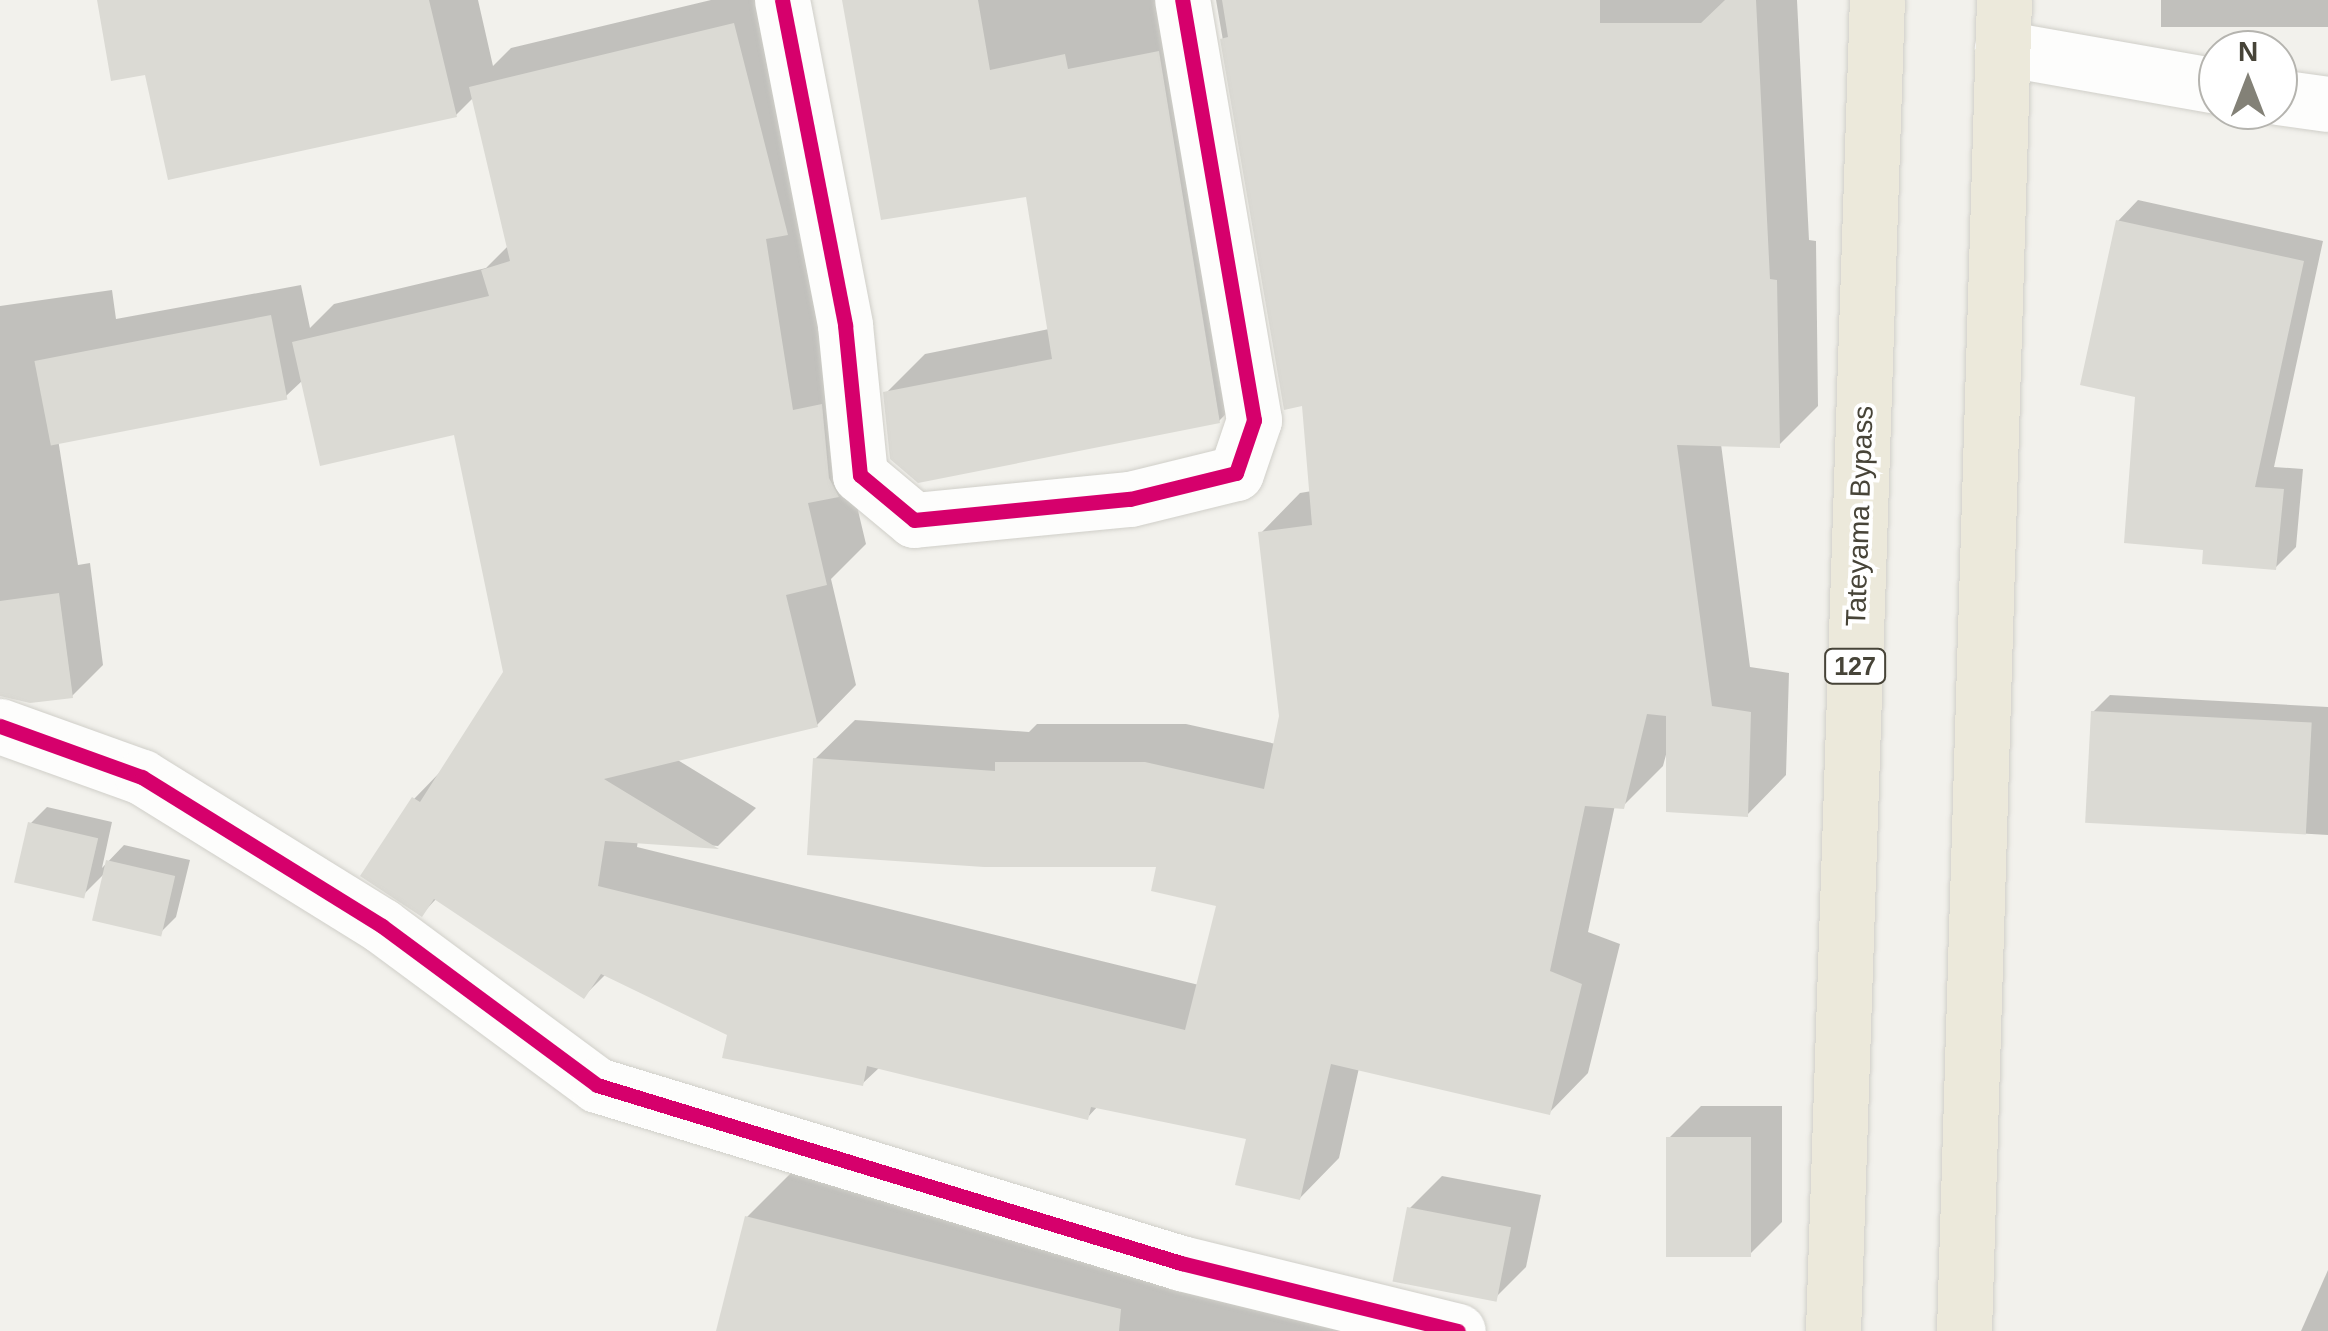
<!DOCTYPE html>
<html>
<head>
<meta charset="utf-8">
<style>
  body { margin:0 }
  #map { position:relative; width:2328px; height:1331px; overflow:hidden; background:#f2f1ec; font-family:Arial,sans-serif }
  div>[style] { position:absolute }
  .shadow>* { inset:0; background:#0003; transform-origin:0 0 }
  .building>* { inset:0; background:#dbdad4; transform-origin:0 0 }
  .roads { filter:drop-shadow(0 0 2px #d0cfc9) drop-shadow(0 0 2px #d0cfc9) }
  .minor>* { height:55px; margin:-27.5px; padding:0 27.5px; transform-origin:27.5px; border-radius:27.5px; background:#fdfdfc }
  .highway>* { height:55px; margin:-27.5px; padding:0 27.5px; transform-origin:27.5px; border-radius:27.5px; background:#ece9db }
  .cycleway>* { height:15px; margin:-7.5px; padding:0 7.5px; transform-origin:7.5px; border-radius:7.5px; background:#d6006c }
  span { translate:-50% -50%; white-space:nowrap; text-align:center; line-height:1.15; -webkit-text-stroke:8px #fff; paint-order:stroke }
  .shield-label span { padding:2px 8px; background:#fff; border:2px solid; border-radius:8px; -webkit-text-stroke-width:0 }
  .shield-label { font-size:25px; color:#474438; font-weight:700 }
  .street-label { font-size:28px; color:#474438 }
  .north { position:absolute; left:2198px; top:30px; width:100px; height:100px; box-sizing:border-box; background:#fff; border:2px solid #b5b4af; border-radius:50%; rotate:0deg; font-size:28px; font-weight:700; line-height:40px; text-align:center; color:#474438 }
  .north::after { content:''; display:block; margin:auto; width:35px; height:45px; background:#838177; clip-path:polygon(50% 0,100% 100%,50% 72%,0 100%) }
</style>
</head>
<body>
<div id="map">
  <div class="shadow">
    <div style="clip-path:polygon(99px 0,478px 0,493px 66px,511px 48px,711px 0,777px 0,851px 481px,866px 544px,831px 579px,856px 685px,817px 725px,676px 759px,756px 808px,718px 846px,638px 840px,637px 847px,1199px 985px,1219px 904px,1159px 865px,815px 759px,855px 720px,1029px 732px,1037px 724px,1186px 724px,1276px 744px,1282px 716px,1261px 533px,1300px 493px,1312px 491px,1304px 403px,1286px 407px,1216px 0,1797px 0,1809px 240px,1816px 241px,1818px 406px,1779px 445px,1721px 444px,1750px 667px,1789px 673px,1786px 775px,1747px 815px,1667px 751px,1663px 766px,1623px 806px,1615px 805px,1588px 932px,1620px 944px,1588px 1073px,1549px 1113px,1359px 1068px,1339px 1158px,1300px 1198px,1249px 1137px,1098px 1106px,1087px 1118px,880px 1067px,862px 1084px,730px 1033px,606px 974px,584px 996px,437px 898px,422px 914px,414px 799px,445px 767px,506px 672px,456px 432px,303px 380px,286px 396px,58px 439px,78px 565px,90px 563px,103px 665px,72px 696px,0 694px,0 306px,112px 290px,116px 319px,301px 285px,310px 328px,334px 304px,486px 268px,509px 245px,474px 97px,456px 115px,147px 72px)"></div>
    <div style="clip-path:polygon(844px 0,1196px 0,1258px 381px,1219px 421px,886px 393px,925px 354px,1049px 329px,1028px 194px)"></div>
    <div style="left:2161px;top:0;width:167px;height:27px"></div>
    <div style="clip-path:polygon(2138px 200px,2323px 241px,2274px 467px,2303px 469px,2296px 547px,2275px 568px,2206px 547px,2138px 395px,2118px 221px)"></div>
    <div style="clip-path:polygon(2110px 695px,2328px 707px,2328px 835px,2086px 821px,2093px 712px)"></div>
    <div style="clip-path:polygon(47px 807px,112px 822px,102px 868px,124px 845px,190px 860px,176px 917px,160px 933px,105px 873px,82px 896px,31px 823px)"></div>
    <div style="clip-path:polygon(1701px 1106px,1782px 1106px,1782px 1222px,1750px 1254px,1669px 1138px)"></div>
    <div style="clip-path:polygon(799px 1165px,1463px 1331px,719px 1331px,747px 1217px)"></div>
    <div style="clip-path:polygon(1442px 1176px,1541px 1195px,1526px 1267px,1494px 1299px,1410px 1208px)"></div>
    <div style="clip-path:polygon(2328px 1270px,2328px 1331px,2301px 1331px)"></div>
  </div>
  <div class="building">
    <div style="clip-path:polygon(97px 0,429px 0,457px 117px,168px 180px,145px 75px,111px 81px)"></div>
    <div style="clip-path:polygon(842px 0,978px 0,990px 70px,1065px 54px,1068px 69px,1159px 51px,1220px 423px,918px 483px,890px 459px,883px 392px,1052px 359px,1026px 197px,881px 220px)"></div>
    <div style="clip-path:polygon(1222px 0,1600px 0,1600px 23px,1701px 23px,1725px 0,1756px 0,1770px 279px,1777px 280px,1780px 448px,1677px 445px,1712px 706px,1751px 712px,1748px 817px,1666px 812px,1666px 716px,1647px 714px,1624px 809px,1585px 806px,1550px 971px,1582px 984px,1550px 1115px,1331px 1064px,1300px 1200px,1235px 1185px,1246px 1139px,1091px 1107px,1088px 1120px,867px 1066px,863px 1086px,722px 1058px,727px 1035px,601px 974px,584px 999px,434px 899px,422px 917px,360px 876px,412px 797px,420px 802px,503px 672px,454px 435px,320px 466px,292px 342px,489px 296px,481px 270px,510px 261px,469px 87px,734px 23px,788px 235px,766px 239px,793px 410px,822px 404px,829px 478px,839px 497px,808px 503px,827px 585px,786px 595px,818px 727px,604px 779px,719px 849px,605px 841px,598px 886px,1185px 1030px,1216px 906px,1151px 891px,1156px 867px,984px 867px,807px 855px,813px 758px,995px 771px,995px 762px,1145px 762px,1264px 789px,1279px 716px,1258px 532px,1312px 525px,1302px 406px,1284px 410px,1220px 39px,1228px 37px)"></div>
    <div style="clip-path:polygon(2116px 220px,2304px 261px,2255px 487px,2284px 489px,2276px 570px,2202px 564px,2203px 550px,2124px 543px,2135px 397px,2080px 385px)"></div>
    <div style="left:271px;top:315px;width:86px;height:241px;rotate:79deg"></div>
    <div style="clip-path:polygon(59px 593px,73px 698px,30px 703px,0 696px,0 601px)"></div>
    <div style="left:2091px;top:711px;width:221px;height:112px;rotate:3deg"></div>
    <div style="left:28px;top:822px;width:72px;height:62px;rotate:13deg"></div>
    <div style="left:106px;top:860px;width:71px;height:62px;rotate:13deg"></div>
    <div style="left:1666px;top:1137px;width:85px;height:120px"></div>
    <div style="left:1407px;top:1207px;width:106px;height:76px;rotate:11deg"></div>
    <div style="clip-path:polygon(745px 1216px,1121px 1309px,1119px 1331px,716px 1331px)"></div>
  </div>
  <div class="roads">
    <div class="minor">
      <div style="left:782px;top:0;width:331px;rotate:79deg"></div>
      <div style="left:845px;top:325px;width:151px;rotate:84.3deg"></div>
      <div style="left:860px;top:475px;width:70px;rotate:39.8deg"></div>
      <div style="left:914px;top:520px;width:217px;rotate:-5.6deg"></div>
      <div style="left:1130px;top:499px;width:109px;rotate:-13.8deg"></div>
      <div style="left:1236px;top:473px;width:56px;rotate:-71.2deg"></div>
      <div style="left:1254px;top:420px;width:426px;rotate:-99.7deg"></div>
      <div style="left:2002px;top:48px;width:219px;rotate:10deg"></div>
      <div style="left:2278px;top:97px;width:50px;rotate:8deg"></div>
      <div style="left:0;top:726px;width:151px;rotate:19.8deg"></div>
      <div style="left:142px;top:777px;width:282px;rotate:31.8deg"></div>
      <div style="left:382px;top:926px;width:267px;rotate:36.5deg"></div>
      <div style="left:597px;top:1085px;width:611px;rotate:16.95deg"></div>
      <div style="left:1181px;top:1263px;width:285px;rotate:13.8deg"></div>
    </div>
    <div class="highway">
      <div style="left:1833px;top:1331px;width:1332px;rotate:-88.11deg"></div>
      <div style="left:1964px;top:1331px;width:1332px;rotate:-88.28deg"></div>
    </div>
  </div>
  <div class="cycleway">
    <div style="left:782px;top:0;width:331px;rotate:79deg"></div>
    <div style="left:845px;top:325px;width:151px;rotate:84.3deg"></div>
    <div style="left:860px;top:475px;width:70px;rotate:39.8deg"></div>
    <div style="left:914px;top:520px;width:217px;rotate:-5.6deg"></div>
    <div style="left:1130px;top:499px;width:109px;rotate:-13.8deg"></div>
    <div style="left:1236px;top:473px;width:56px;rotate:-71.2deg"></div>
    <div style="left:1254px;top:420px;width:426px;rotate:-99.7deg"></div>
    <div style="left:0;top:726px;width:151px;rotate:19.8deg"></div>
    <div style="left:142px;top:777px;width:282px;rotate:31.8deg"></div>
    <div style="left:382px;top:926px;width:267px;rotate:36.5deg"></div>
    <div style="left:597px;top:1085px;width:611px;rotate:16.95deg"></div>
    <div style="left:1181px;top:1263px;width:285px;rotate:13.8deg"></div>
  </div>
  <div class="shield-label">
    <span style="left:1855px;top:666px">127</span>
  </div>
  <div class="street-label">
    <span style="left:1860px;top:516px;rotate:-88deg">Tateyama Bypass</span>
  </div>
  <div class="north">N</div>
</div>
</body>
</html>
